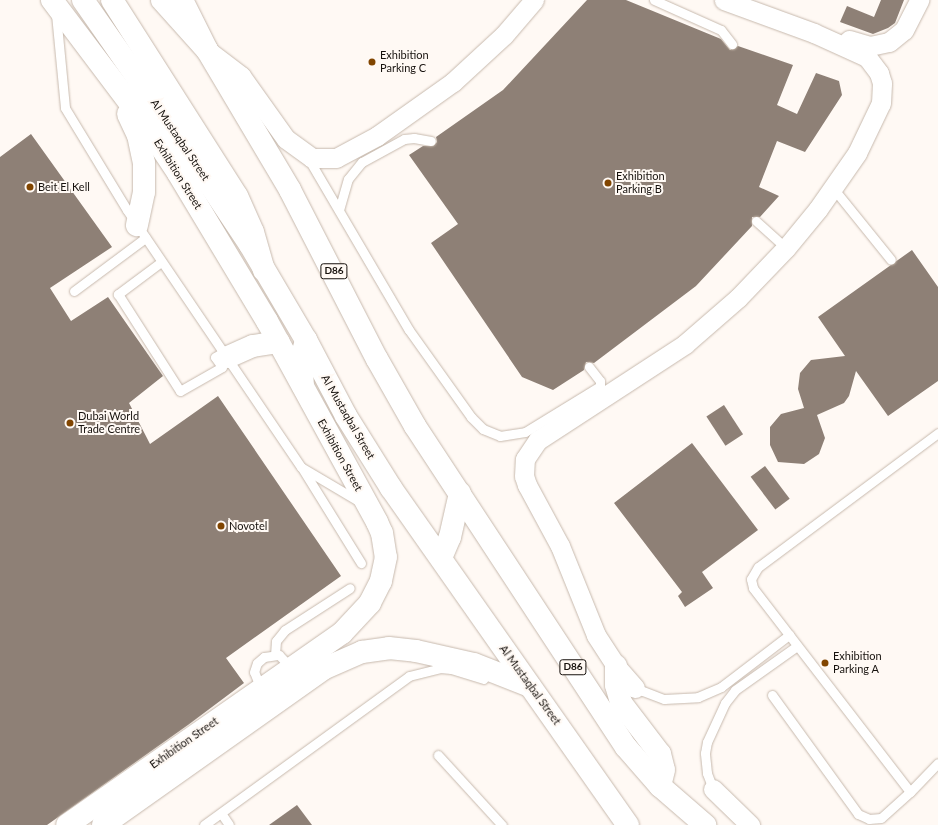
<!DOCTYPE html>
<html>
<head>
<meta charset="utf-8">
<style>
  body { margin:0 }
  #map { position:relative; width:938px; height:825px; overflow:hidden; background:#fff9f4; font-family:Lato,sans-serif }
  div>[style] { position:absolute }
  .building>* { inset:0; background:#8e8076; transform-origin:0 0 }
  .roads { filter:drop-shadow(0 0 1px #c7b9ad) drop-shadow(0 0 1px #c7b9ad) }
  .lane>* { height:9px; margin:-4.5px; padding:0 4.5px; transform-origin:4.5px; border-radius:4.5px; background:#fff }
  .street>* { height:19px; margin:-9.5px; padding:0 9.5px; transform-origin:9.5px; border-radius:9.5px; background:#fff }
  .secondary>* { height:22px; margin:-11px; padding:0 11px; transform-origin:11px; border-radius:11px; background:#fff }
  .primary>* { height:22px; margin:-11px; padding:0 11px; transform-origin:11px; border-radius:11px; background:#fff }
  .highway>* { height:22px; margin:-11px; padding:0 11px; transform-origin:11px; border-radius:11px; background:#fff }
  .dots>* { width:11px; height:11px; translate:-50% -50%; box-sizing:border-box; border:2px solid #fff9f4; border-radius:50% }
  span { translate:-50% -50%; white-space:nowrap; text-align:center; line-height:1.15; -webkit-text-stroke:4px #fff9f4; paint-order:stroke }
  .shield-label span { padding:1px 3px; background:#fff9f4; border:1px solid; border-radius:3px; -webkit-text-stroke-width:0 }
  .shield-label { font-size:10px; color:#17120e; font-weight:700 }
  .poi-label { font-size:11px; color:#17120e }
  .left { translate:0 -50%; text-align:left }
  .street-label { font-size:11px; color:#17120e }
</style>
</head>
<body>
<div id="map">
  <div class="building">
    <div style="clip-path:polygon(587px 0,626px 0,721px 39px,730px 50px,738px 46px,793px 65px,777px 105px,797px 114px,816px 73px,839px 81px,842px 95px,805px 152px,777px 141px,759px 187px,779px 196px,760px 217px,752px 217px,752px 226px,696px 286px,594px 363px,586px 362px,584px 370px,553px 390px,522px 377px,431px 243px,458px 224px,409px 155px,423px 146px,433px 146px,437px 142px,436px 137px,503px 90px)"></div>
    <div style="clip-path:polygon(881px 0,904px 0,895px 23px,888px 28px,873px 34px,840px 22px,847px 6px,874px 17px)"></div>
    <div style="clip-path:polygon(31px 134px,112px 247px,50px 288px,71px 321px,108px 297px,163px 376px,129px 403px,150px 444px,218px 396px,341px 576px,226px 658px,244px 683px,188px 725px,47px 825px,0 825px,0 157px)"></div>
    <div style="clip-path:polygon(912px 250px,938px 287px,938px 381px,888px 416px,856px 371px,849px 396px,844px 403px,817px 415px,825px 438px,819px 454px,804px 464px,778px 462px,770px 445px,770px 427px,781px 414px,804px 408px,798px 389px,800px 373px,811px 360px,845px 356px,818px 317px)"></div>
    <div style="left:724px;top:405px;width:35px;height:21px;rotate:57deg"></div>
    <div style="clip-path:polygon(692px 443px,758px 530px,702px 572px,713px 588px,685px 607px,678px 596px,682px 592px,614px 503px)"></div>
    <div style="left:765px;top:466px;width:41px;height:18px;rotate:53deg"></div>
    <div style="clip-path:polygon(297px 805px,312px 825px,269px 825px)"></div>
  </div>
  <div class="roads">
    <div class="lane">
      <div style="left:654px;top:0;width:73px;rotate:24.1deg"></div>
      <div style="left:721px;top:30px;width:18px;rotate:52deg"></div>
      <div style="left:56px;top:14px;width:94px;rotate:84.5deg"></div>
      <div style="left:65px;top:108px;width:119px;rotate:58.7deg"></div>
      <div style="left:127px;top:210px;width:310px;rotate:55.9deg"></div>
      <div style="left:301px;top:467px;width:69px;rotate:30.7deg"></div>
      <div style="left:308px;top:158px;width:199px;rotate:59.6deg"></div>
      <div style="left:409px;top:330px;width:107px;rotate:54.5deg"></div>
      <div style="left:471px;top:417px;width:17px;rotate:45deg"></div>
      <div style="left:483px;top:429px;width:18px;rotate:22deg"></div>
      <div style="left:500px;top:436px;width:25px;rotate:-9deg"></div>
      <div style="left:525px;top:432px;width:88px;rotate:-31.5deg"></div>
      <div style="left:600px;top:386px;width:5px;rotate:-90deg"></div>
      <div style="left:600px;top:381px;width:18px;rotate:-128deg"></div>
      <div style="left:833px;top:188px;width:92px;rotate:51.1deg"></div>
      <div style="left:339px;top:210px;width:32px;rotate:-74deg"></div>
      <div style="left:348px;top:179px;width:22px;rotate:-51deg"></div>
      <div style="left:362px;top:162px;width:48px;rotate:-28.7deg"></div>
      <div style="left:404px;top:139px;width:10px;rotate:-6deg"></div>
      <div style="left:414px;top:138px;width:17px;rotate:10deg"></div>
      <div style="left:756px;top:221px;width:40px;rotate:42deg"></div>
      <div style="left:161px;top:262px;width:54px;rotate:143.3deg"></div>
      <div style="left:118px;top:294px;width:115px;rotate:57.4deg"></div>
      <div style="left:180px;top:391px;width:48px;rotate:-29.7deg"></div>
      <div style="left:222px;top:367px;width:12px;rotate:-125deg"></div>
      <div style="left:215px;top:357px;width:12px;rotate:-31deg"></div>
      <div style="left:74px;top:291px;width:89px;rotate:-36.7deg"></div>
      <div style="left:938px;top:433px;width:224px;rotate:143.3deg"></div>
      <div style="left:758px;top:567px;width:14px;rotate:120deg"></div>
      <div style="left:751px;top:579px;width:9px;rotate:77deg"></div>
      <div style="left:753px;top:588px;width:257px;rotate:52.4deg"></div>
      <div style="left:910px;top:792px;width:40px;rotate:-46deg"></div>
      <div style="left:302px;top:468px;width:112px;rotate:58.2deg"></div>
      <div style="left:275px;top:655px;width:14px;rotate:-86deg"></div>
      <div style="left:276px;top:641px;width:14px;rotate:-51deg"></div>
      <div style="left:285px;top:630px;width:77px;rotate:-32.9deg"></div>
      <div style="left:635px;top:688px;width:31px;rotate:21deg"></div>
      <div style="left:664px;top:699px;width:34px;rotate:-3deg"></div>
      <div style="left:698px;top:697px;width:25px;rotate:-23deg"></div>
      <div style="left:721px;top:687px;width:86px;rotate:-37.4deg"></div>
      <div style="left:261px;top:689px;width:18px;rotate:-112deg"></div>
      <div style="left:254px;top:672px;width:9px;rotate:-72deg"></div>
      <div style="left:257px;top:663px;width:9px;rotate:-41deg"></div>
      <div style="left:264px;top:657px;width:15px;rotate:-8deg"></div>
      <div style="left:279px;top:655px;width:18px;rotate:47deg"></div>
      <div style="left:772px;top:695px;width:147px;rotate:54.1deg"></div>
      <div style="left:858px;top:814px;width:12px;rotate:24deg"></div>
      <div style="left:869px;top:819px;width:12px;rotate:-5deg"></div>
      <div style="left:881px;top:818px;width:39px;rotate:-42deg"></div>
      <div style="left:438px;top:755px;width:95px;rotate:47.6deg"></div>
      <div style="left:713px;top:789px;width:17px;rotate:-111deg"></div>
      <div style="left:707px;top:773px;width:20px;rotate:-96deg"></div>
      <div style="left:705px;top:753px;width:11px;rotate:-80deg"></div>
      <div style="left:707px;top:742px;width:43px;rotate:-65.2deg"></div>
      <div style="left:725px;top:703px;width:16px;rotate:-52deg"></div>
      <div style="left:735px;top:690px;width:76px;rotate:-35.4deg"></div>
      <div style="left:221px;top:813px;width:14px;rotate:56deg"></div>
      <div style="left:204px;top:825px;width:253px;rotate:-36deg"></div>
      <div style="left:409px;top:676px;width:32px;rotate:-14deg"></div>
      <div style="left:440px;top:668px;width:11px;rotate:5deg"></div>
      <div style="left:451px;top:669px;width:34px;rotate:17deg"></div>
    </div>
    <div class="street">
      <div style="left:849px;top:40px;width:22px;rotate:16deg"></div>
      <div style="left:870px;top:46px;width:19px;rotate:-12deg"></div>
      <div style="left:889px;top:42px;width:19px;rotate:-39deg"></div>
      <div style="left:904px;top:30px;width:34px;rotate:-63deg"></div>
      <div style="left:207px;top:50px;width:43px;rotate:37.4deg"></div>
      <div style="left:241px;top:76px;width:77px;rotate:54.5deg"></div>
      <div style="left:286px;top:139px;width:32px;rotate:36deg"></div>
      <div style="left:312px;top:158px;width:24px"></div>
      <div style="left:336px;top:158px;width:47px;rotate:-28.2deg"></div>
      <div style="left:377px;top:136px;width:93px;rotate:-35.4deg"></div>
      <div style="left:453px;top:82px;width:69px;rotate:-42.7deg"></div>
      <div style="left:504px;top:35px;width:46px;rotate:-49.4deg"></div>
      <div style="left:635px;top:688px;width:29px;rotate:-131deg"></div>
      <div style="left:616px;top:666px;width:37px;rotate:-123deg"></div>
      <div style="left:596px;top:635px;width:96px;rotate:-112deg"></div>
      <div style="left:560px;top:546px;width:69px;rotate:-118.4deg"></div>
      <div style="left:527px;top:485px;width:9px;rotate:-108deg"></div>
      <div style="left:524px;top:476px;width:17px;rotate:-87deg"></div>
      <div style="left:525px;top:459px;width:23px;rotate:-56deg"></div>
      <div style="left:538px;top:440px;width:176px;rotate:-33.1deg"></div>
      <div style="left:685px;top:344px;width:70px;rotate:-41deg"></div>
      <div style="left:738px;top:298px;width:69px;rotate:-46.2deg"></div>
      <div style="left:786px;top:248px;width:50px;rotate:-50.6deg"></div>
      <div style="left:818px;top:209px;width:68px;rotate:-55.1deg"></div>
      <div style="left:857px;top:153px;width:55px;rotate:-64.4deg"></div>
      <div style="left:881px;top:103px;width:20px;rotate:-87deg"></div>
      <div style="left:882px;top:83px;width:10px;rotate:-107deg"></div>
      <div style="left:879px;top:73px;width:20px;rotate:-127deg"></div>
      <div style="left:867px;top:57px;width:58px;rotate:-155.6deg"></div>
      <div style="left:814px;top:33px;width:96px;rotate:-159.9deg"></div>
      <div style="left:713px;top:789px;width:52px;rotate:44.2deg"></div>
    </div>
    <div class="secondary">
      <div style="left:52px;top:0;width:153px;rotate:53deg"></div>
      <div style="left:144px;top:122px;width:61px;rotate:56.3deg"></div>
      <div style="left:178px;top:173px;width:173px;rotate:59deg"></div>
      <div style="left:267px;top:321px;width:229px;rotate:61.3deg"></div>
      <div style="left:377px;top:522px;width:12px;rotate:66deg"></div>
      <div style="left:382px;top:533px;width:24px;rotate:81deg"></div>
      <div style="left:386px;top:557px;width:25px;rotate:102deg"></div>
      <div style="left:381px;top:581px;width:25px;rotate:117deg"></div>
      <div style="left:370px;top:603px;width:41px;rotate:133deg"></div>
      <div style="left:342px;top:633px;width:335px;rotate:145.1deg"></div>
      <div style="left:128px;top:114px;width:23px;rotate:65deg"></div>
      <div style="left:138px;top:135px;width:29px;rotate:78deg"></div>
      <div style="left:144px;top:163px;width:29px;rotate:90deg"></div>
      <div style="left:144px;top:192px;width:34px;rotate:102deg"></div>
      <div style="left:228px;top:357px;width:27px;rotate:-24deg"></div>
      <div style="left:253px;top:346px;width:26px;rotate:-9deg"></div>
      <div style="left:103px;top:825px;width:270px;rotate:-35.3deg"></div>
      <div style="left:323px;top:669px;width:43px;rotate:-23.6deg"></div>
      <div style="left:362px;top:652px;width:27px;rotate:-8deg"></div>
      <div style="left:389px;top:648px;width:27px;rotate:6deg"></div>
      <div style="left:416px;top:651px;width:59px;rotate:12.6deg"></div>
      <div style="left:474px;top:664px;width:60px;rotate:21.4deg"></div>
    </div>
    <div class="primary">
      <div style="left:83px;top:0;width:141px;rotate:55.1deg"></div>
      <div style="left:164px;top:116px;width:155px;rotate:56.3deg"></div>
      <div style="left:250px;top:245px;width:110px;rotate:59.5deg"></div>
      <div style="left:306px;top:340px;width:86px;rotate:62.2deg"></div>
      <div style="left:346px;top:416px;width:85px;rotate:58deg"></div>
      <div style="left:391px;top:488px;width:412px;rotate:54.9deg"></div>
      <div style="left:182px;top:0;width:56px;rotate:63.4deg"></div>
      <div style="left:207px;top:50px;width:163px;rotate:59.3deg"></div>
      <div style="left:290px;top:190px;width:190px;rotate:62.8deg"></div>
      <div style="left:377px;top:359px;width:77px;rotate:60.4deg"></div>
      <div style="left:415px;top:426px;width:384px;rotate:56.7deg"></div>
      <div style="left:626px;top:747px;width:52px;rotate:48.9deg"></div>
      <div style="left:660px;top:786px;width:60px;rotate:40.9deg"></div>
      <div style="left:303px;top:386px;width:28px;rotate:-94deg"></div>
      <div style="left:301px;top:358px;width:19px;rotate:-74deg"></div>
      <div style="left:441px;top:558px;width:23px;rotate:-67deg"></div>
      <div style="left:450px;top:537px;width:45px;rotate:-77.2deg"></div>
      <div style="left:616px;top:666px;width:19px;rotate:90deg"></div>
      <div style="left:616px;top:685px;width:19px;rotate:74deg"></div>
      <div style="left:621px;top:703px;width:64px;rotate:52.6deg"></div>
      <div style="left:660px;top:754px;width:16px;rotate:76deg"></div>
      <div style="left:664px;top:770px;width:16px;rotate:104deg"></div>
    </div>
    <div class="highway">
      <div style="left:112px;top:0;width:232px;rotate:57.5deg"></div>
      <div style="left:237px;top:196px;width:39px;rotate:66deg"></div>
      <div style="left:253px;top:232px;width:40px;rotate:74deg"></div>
      <div style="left:162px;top:0;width:67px;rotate:48deg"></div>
    </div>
  </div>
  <div class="dots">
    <div style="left:372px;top:62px;background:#814500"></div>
    <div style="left:608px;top:183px;background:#814500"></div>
    <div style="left:30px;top:187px;background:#814500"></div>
    <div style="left:70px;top:423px;background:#814500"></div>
    <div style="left:221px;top:526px;background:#814500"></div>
    <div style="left:825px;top:663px;background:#814500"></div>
  </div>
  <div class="shield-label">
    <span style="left:334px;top:271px">D86</span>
    <span style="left:573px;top:667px">D86</span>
  </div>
  <div class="poi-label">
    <span class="left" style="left:380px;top:62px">Exhibition<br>Parking C</span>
    <span class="left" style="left:616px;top:183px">Exhibition<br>Parking B</span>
    <span class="left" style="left:38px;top:187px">Beit El Kell</span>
    <span class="left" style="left:78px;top:423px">Dubai World<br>Trade Centre</span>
    <span class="left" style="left:229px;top:526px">Novotel</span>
    <span class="left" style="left:833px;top:663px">Exhibition<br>Parking A</span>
  </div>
  <div class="street-label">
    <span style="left:180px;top:140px;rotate:56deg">Al Mustaqbal Street</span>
    <span style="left:178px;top:174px;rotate:58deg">Exhibition Street</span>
    <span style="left:348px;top:417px;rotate:60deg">Al Mustaqbal Street</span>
    <span style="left:340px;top:455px;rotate:61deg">Exhibition Street</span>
    <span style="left:530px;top:685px;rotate:54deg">Al Mustaqbal Street</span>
    <span style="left:184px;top:743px;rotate:-35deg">Exhibition Street</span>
  </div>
</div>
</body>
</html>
